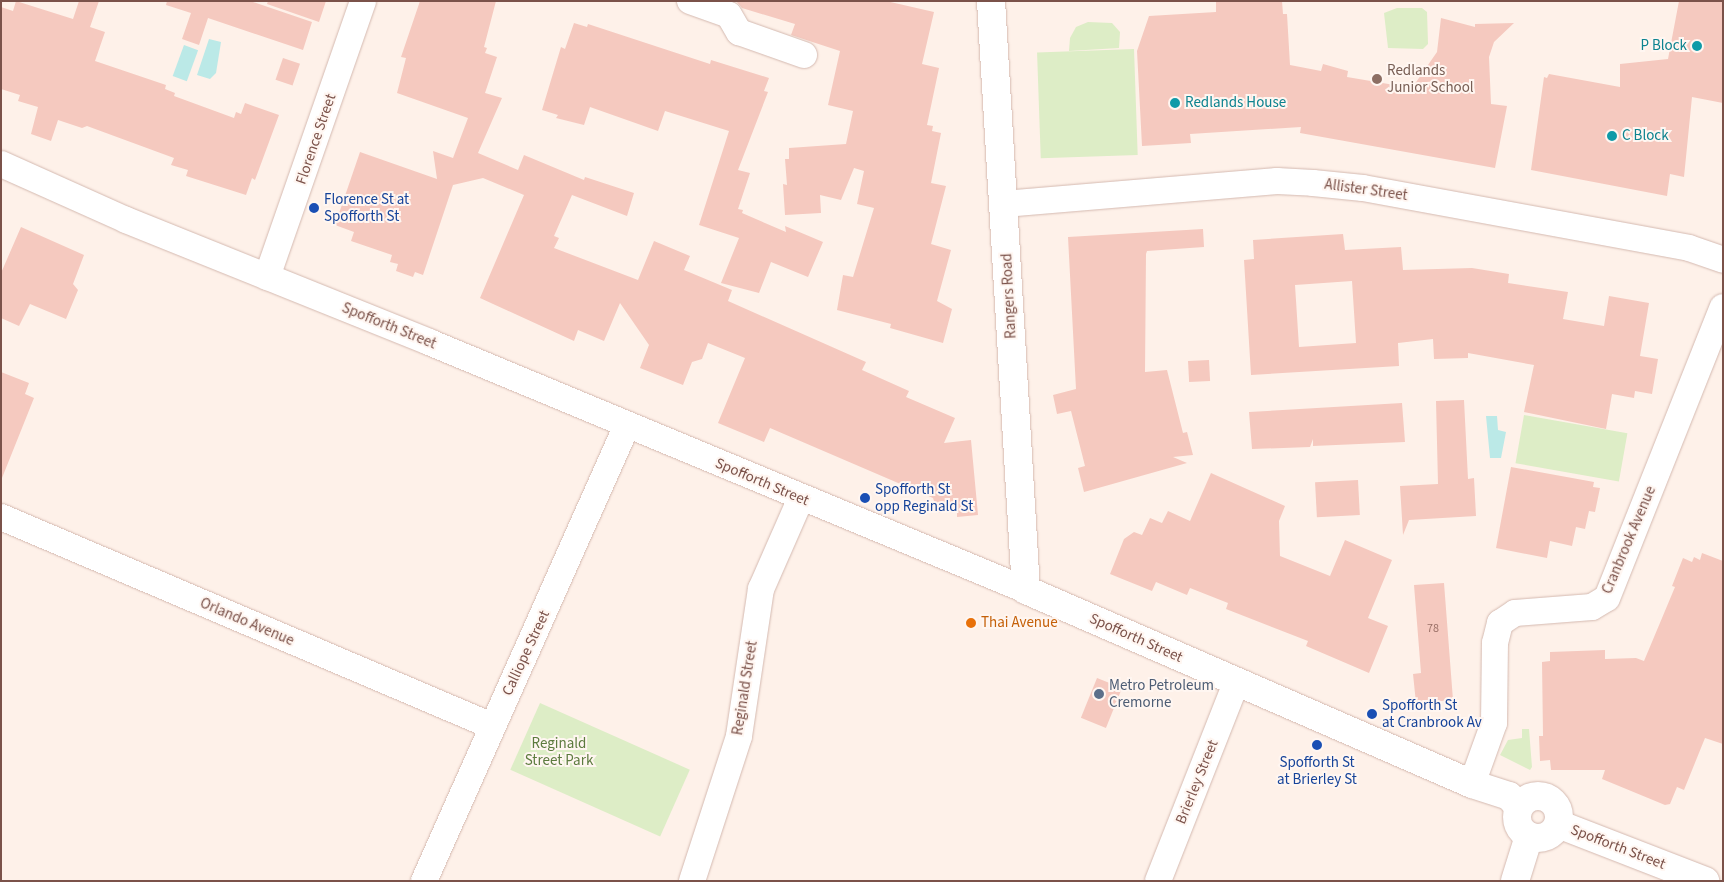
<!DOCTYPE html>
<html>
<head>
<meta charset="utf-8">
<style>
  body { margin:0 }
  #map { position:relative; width:1724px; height:882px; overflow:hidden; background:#fef1e9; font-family:"Source Sans 3",sans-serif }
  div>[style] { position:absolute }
  .green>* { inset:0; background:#ddedc6; transform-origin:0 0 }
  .water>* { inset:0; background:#bbe9e7; transform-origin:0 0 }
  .building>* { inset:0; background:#f5c9bf; transform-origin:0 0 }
  .roads { filter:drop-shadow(0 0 1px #d4b9b0) drop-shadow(0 0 1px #d4b9b0) }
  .minor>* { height:26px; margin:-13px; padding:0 13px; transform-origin:13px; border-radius:13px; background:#fff }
  .tertiary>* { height:28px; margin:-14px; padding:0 14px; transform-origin:14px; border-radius:14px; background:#fff }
  .secondary>* { height:28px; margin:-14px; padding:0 14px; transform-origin:14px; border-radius:14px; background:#fff }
  .secondary>.ring { margin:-14px; padding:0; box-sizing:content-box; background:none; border:28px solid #fff; border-radius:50% }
  .dots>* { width:14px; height:14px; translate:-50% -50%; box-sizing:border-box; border:2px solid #fff6f1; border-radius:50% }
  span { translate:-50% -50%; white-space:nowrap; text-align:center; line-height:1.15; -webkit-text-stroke:4px #fff6f1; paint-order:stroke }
  .number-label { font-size:12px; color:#9a7067 }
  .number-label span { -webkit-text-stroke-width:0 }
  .culture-label { font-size:15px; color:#0d838f }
  .right { translate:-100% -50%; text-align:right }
  .left { translate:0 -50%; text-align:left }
  .education-label { font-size:15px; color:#785e54 }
  .street-label { font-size:15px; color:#7b524a }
  .transit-label { font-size:15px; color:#164399 }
  .food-label { font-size:15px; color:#c56008 }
  .service-label { font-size:15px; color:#4e5e75 }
  .park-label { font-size:15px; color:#5c7b3e }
  .frame { position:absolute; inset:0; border:2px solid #7b524a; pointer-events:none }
</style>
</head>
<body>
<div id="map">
  <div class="green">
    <div style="clip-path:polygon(1397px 8px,1422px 8px,1427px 12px,1428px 44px,1423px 49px,1388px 48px,1384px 13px)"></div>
    <div style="clip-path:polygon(1112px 23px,1120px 32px,1119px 48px,1069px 51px,1070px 38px,1076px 27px,1088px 22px)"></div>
    <div style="left:1134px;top:49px;width:106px;height:97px;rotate:88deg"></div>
    <div style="left:1524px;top:415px;width:105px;height:49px;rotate:10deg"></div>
    <div style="left:540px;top:703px;width:164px;height:73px;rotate:24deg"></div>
    <div style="clip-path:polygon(1522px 729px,1529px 729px,1532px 767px,1530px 770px,1500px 755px,1508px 740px,1522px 738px)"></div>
  </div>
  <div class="water">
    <div style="clip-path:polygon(209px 39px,221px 42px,216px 73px,210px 79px,197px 75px)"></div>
    <div style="left:184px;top:45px;width:15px;height:33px;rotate:20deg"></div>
    <div style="clip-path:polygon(1486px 416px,1497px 416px,1498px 430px,1506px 432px,1501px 458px,1490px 458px)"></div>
  </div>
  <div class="building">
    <div style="clip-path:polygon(16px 1px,73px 19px,79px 1px,99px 1px,90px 27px,105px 32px,95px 61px,166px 85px,165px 89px,175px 93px,174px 96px,234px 118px,236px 112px,241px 114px,245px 103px,279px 115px,255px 180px,252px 178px,246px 195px,186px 176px,188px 170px,171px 165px,174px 158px,87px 126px,82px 128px,58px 120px,51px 141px,31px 134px,38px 107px,18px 101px,20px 95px,1px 89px,1px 7px,13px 11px)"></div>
    <div style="clip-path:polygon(167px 1px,250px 1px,312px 22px,303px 50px,208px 18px,199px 45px,182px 39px,191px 13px,166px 5px)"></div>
    <div style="clip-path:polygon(268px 1px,326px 1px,319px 22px,267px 4px)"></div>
    <div style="clip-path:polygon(420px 1px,496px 1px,484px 47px,487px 48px,485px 53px,497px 57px,485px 93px,502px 98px,478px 153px,518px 170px,524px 155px,584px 180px,585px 177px,634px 193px,627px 216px,572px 195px,554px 236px,559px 238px,554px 248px,638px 280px,654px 241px,690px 256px,684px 270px,732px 290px,728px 301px,866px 362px,862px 370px,909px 391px,906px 397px,955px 418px,944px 443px,971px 440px,978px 515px,957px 517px,957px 512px,938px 513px,933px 498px,770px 428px,764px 442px,718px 423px,745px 358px,708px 343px,702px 359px,692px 362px,683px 385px,640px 368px,649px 345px,620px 303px,604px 341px,578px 330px,574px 341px,480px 298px,524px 195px,483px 178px,453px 185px,423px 275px,415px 272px,413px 277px,396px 271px,398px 264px,390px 262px,392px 255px,351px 241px,354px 232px,335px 225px,360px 152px,437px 179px,433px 151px,453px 158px,468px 118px,397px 93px,406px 58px,401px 57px)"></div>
    <div style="clip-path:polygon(736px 1px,886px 1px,934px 12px,922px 64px,939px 68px,927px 125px,933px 126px,932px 131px,941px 133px,931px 183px,946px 186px,931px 244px,951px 250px,937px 301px,952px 309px,943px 343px,890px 328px,891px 324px,837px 310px,843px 275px,853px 277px,874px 208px,857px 204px,864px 171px,854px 168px,841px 200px,820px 195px,821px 213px,785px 215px,783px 184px,787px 185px,785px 159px,789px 159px,789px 148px,846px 144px,853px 111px,828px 105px,840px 51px,791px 35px,795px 24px,742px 8px)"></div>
    <div style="clip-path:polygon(1282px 1px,1283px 14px,1287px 14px,1290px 65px,1321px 71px,1323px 64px,1348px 71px,1347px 77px,1412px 88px,1437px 52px,1441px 18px,1475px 27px,1475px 24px,1514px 23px,1494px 42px,1489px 57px,1491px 104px,1507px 106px,1495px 168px,1300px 133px,1301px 127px,1190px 134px,1191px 143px,1142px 146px,1137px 51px,1149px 16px,1216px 12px,1216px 2px)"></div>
    <div style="clip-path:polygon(1679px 1px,1723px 1px,1723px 103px,1692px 97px,1684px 177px,1670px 174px,1667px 196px,1531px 170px,1544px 77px,1547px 78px,1549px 74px,1620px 87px,1620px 64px,1668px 59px)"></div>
    <div style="clip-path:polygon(574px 23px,587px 27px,588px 24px,710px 64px,711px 60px,769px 78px,764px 91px,768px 92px,738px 170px,750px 173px,738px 209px,743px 210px,742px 213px,786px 232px,785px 226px,823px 242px,808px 277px,771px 262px,759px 293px,721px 283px,739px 238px,699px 225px,729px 131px,665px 111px,658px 131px,590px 107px,584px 125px,556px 118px,558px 115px,542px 110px,561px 47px,565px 49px)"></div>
    <div style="left:283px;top:58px;width:18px;height:23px;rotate:19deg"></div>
    <div style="clip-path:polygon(21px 227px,84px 255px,73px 284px,78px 290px,66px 319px,30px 304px,19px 326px,1px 318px,1px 273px)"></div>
    <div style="clip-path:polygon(1203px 229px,1204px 247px,1147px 251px,1146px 254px,1145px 372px,1167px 370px,1183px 433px,1187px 432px,1193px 455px,1173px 457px,1187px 463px,1084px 492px,1078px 468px,1085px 466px,1071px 411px,1057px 414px,1053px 395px,1076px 389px,1068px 237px)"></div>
    <div style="clip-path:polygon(evenodd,1343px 234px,1345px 250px,1401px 247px,1403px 270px,1472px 268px,1509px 274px,1508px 283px,1568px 292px,1563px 319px,1604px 326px,1609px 296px,1649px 303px,1640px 356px,1658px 359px,1652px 394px,1635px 391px,1634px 398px,1612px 394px,1606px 429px,1524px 412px,1534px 365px,1468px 353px,1468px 358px,1434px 359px,1433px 339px,1398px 343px,1399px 366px,1251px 375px,1244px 260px,1254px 259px,1253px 240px,1343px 234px,1352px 281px,1356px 343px,1299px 347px,1295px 285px,1352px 281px)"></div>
    <div style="left:1209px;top:360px;width:21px;height:21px;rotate:87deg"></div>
    <div style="clip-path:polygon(1px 372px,29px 383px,25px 394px,34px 398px,2px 478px)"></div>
    <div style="clip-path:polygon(1464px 400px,1468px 479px,1474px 478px,1476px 516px,1409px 520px,1403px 535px,1400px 486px,1438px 484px,1436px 401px)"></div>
    <div style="clip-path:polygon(1402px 403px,1405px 442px,1313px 446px,1313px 439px,1310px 447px,1252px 449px,1249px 412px)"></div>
    <div style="clip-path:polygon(1511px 467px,1594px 482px,1593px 487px,1600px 488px,1595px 512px,1589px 511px,1585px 529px,1576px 527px,1572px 546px,1550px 541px,1547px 558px,1496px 548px)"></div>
    <div style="clip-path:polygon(1211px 473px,1285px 506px,1279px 521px,1280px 556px,1330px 576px,1345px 540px,1392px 560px,1368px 618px,1388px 626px,1369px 673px,1306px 646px,1308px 641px,1226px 609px,1228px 603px,1190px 588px,1187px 595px,1156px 582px,1152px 591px,1110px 574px,1124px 539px,1134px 532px,1142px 535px,1150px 518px,1162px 523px,1168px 511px,1190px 521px)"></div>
    <div style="left:1358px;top:480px;width:35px;height:43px;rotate:87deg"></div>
    <div style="clip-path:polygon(1702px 553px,1723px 561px,1723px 744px,1705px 738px,1684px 790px,1677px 787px,1670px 804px,1665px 805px,1602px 779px,1605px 770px,1551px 770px,1550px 760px,1540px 761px,1539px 736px,1543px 736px,1542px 662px,1550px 661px,1550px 652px,1605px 650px,1605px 659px,1636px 658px,1644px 661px,1675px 587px,1672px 586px,1683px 558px,1692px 562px,1694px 557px,1700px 560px)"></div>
    <div style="clip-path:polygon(1444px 583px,1453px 700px,1416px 703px,1413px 674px,1421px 673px,1414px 585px)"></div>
    <div style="left:1097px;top:678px;width:27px;height:43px;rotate:22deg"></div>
  </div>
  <div class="roads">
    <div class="minor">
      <div style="left:690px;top:1px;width:41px;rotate:19.7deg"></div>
      <div style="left:729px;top:15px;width:20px;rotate:60deg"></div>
      <div style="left:739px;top:32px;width:69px;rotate:19.5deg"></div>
      <div style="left:1px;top:164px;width:137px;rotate:24.1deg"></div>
      <div style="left:126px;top:220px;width:327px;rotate:21.9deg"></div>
      <div style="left:429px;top:342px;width:646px;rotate:22.56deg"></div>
      <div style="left:1004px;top:204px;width:274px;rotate:-4.8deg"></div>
      <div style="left:1277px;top:181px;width:36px;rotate:3deg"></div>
      <div style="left:1313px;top:183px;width:50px;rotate:5.7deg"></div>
      <div style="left:1363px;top:188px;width:331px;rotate:10.4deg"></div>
      <div style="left:1689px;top:248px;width:36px;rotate:19deg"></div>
      <div style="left:267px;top:277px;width:292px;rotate:-70.8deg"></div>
      <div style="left:1px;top:517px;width:534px;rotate:23.06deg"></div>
      <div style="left:1472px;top:784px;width:65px;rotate:-70.2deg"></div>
      <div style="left:1494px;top:723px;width:80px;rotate:-89.3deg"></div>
      <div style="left:1495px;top:643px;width:21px;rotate:-76deg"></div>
      <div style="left:1500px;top:623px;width:18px;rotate:-34deg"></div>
      <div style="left:1515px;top:613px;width:77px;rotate:-4.5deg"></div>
      <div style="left:1592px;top:607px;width:17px;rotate:-31deg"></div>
      <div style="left:1607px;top:598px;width:313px;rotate:-68.3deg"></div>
      <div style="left:424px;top:881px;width:499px;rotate:-66deg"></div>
      <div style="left:692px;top:881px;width:152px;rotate:-72deg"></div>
      <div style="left:739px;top:736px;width:149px;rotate:-81.5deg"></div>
      <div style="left:761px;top:589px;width:99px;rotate:-66.3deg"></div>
      <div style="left:1158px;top:881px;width:213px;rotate:-68.5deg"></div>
    </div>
    <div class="tertiary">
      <div style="left:1515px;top:881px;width:47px;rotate:-72.7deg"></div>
    </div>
    <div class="secondary">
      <div style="left:991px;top:1px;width:590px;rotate:86.6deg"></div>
      <div style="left:1026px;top:590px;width:486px;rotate:23.5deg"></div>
      <div style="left:1472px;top:784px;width:39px;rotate:18deg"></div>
      <div style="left:1509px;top:796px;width:15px;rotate:48deg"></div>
      <div class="ring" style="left:1517px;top:796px;width:14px;height:14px"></div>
      <div style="left:1558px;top:824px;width:158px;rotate:21.2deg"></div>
    </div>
  </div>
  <div class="dots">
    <div style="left:1697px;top:46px;background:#0f9aa8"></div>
    <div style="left:1377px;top:79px;background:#8d6e63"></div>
    <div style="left:1175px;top:103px;background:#0f9aa8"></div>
    <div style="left:1612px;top:136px;background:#0f9aa8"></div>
    <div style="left:314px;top:208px;background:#1a4fb4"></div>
    <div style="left:865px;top:498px;background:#1a4fb4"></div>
    <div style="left:971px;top:623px;background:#e8710a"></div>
    <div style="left:1099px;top:694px;background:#5c6f8a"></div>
    <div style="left:1372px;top:714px;background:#1a4fb4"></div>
    <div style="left:1317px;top:745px;background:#1a4fb4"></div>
  </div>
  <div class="number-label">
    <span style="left:1433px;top:629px">78</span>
  </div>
  <div class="culture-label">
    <span class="right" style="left:1687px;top:46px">P Block</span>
    <span class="left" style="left:1185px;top:103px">Redlands House</span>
    <span class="left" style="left:1622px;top:136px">C Block</span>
  </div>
  <div class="education-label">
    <span class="left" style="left:1387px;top:79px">Redlands<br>Junior School</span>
  </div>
  <div class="street-label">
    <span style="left:316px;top:139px;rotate:-71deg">Florence Street</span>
    <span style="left:1366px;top:190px;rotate:8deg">Allister Street</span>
    <span style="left:1009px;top:296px;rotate:-93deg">Rangers Road</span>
    <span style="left:389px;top:326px;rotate:22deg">Spofforth Street</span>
    <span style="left:762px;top:482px;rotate:23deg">Spofforth Street</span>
    <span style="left:1629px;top:540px;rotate:-67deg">Cranbrook Avenue</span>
    <span style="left:247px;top:622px;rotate:23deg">Orlando Avenue</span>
    <span style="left:1136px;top:638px;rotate:24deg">Spofforth Street</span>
    <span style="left:526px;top:653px;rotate:-65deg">Calliope Street</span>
    <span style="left:745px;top:688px;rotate:-81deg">Reginald Street</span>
    <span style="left:1197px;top:782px;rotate:-68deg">Brierley Street</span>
    <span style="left:1618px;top:847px;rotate:21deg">Spofforth Street</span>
  </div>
  <div class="transit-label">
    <span class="left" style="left:324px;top:208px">Florence St at<br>Spofforth St</span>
    <span class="left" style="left:875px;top:498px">Spofforth St<br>opp Reginald St</span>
    <span class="left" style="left:1382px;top:714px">Spofforth St<br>at Cranbrook Av</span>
    <span style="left:1317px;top:771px">Spofforth St<br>at Brierley St</span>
  </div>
  <div class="food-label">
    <span class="left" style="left:981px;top:623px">Thai Avenue</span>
  </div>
  <div class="service-label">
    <span class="left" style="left:1109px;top:694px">Metro Petroleum<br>Cremorne</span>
  </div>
  <div class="park-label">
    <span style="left:559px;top:752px">Reginald<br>Street Park</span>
  </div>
  <div class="frame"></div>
</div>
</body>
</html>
